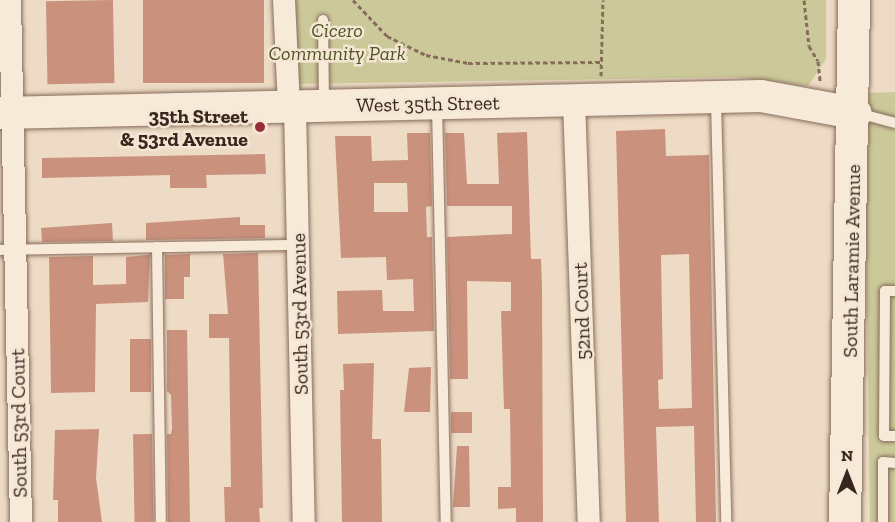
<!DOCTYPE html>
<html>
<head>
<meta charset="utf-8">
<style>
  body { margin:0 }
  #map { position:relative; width:895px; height:522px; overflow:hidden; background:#eddbc5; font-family:"Zilla Slab",serif }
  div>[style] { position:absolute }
  .green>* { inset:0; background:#cbc999 }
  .building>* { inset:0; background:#ca917c; transform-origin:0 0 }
  .path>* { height:3px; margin-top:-1.5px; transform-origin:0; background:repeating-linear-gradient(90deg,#876c5b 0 4.5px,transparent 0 7.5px) }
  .roads { filter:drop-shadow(0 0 2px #876c5b) drop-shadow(0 0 2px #876c5b) }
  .lane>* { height:10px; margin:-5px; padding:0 5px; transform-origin:5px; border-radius:5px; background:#f8ead8 }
  .street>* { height:22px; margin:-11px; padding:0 11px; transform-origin:11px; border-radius:11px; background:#f8ead8 }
  .secondary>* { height:32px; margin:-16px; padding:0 16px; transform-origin:16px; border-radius:16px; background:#f8ead8 }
  .dots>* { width:16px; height:16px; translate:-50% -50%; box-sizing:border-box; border:3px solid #f5e6d4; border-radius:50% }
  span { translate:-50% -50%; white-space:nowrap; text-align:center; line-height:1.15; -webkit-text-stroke:5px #f5e6d4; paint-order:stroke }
  .park-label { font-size:20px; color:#4f5426; font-style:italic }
  .street-label { font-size:20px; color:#38271f }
  .poi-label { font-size:20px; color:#38271f; font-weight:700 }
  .right { translate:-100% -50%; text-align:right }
  .north { position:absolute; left:817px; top:444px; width:60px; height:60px; -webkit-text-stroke:4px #f5e6d4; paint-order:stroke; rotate:0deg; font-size:16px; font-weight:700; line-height:24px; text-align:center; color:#38271f }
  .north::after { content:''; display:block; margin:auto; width:21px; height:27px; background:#38271f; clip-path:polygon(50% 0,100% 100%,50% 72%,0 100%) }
</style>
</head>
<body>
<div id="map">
  <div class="green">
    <div style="clip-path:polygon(294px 0,826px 0,826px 59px,808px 86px,737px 77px,296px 84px)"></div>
    <div style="clip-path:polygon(895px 92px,895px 522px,870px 522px,864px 93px)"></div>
  </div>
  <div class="building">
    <div style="left:113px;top:0;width:83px;height:67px;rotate:89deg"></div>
    <div style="left:143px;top:0;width:121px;height:83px"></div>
    <div style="clip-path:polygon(evenodd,665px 129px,666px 156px,709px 155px,716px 522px,696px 522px,694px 426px,656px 427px,659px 522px,626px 522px,616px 131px,665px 129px,689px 254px,692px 408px,659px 409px,658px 380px,663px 379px,661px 255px,689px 254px)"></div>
    <div style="clip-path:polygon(527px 132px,531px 259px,541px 259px,542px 285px,543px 522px,516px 522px,516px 508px,498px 509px,498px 487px,511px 487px,510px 409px,504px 409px,501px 311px,511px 311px,511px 282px,467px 281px,468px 379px,450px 379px,447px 237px,512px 234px,512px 206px,447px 206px,445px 133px,464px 133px,467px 184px,499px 184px,497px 133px)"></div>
    <div style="clip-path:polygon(evenodd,407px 133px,430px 133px,432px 206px,426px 207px,427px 237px,432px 237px,434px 331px,338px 334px,337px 291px,382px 290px,383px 311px,414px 311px,413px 279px,387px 280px,386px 257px,341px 258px,335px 136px,371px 136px,372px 161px,408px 160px,407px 133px,374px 183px,407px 183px,408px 212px,374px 212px,374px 183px)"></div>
    <div style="clip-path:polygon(265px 154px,266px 174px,206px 175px,207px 188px,170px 188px,170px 175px,42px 178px,42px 158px)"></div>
    <div style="clip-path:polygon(240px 217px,240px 225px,265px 225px,265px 238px,146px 240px,146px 223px)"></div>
    <div style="clip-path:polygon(112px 223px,113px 241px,42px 242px,41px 228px)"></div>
    <div style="clip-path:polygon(258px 253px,263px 508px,259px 508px,260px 522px,225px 522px,224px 487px,231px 487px,229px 338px,209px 338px,209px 314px,228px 314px,223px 254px)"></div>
    <div style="clip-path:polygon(190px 254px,190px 277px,184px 277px,184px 299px,165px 299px,165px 255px)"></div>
    <div style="clip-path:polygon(147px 255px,150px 255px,148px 302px,96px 304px,95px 392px,51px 393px,49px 257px,93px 256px,93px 285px,126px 284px,126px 257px)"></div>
    <div style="clip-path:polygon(167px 330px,187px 330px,190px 522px,168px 522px,167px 434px,171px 434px,172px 429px,171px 395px,167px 391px)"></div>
    <div style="left:130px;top:339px;width:21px;height:53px"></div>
    <div style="clip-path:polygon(374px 363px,372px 439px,381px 439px,382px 522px,342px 522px,340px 390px,344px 390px,343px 364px)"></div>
    <div style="clip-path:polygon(431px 367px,430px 412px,404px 412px,409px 368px)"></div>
    <div style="left:472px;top:412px;width:21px;height:21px;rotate:90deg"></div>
    <div style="clip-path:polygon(99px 429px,96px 478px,102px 522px,58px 522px,58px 500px,53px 500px,55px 430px)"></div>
    <div style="left:152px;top:434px;width:88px;height:19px;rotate:89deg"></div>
    <div style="clip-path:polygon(457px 446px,469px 446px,470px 507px,453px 507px)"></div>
  </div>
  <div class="path">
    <div style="left:353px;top:0;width:50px;rotate:46.6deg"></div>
    <div style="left:387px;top:36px;width:43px;rotate:26deg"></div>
    <div style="left:426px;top:55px;width:43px;rotate:10.8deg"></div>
    <div style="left:468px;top:63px;width:133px;rotate:-0.4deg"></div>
    <div style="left:804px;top:0;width:46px;rotate:83.8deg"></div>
    <div style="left:809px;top:46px;width:17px;rotate:59deg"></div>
    <div style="left:818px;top:61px;width:20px;rotate:84deg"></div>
    <div style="left:601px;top:76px;width:76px;rotate:-88.5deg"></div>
  </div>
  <div class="roads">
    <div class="lane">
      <div style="left:323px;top:20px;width:84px;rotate:89.3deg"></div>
      <div style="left:716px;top:101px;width:421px;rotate:88.6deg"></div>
      <div style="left:437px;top:105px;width:417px;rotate:88.8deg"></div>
      <div style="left:858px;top:113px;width:38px;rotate:15deg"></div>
      <div style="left:157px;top:247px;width:275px;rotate:89.2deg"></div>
      <div style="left:0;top:250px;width:298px;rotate:-1deg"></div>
      <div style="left:895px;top:291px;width:10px;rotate:180deg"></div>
      <div style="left:885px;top:291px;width:145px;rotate:90.4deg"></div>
      <div style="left:884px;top:436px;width:11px"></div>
      <div style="left:883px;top:522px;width:60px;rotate:-90deg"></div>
      <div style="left:883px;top:462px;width:12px;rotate:5deg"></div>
    </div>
    <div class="street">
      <div style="left:10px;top:0;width:522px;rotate:88.79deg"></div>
      <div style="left:284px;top:0;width:107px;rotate:87.3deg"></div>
      <div style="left:574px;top:100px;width:422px;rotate:88deg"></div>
      <div style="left:295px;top:107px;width:415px;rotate:88.8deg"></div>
    </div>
    <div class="secondary">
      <div style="left:0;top:113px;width:761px;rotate:-1.28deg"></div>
      <div style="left:761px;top:96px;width:96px;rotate:10.3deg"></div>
      <div style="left:845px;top:522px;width:522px;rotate:-89.01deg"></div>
    </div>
  </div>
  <div class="dots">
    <div style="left:260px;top:127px;background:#952d3d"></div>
  </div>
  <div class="park-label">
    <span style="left:337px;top:42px">Cicero<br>Community Park</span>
  </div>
  <div class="street-label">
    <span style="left:428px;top:104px;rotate:-1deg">West 35th Street</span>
    <span style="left:852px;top:261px;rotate:-89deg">South Laramie Avenue</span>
    <span style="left:582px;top:311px;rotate:-92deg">52nd Court</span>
    <span style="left:300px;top:314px;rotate:-91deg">South 53rd Avenue</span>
    <span style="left:19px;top:423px;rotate:-91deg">South 53rd Court</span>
  </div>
  <div class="poi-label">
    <span class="right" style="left:248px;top:128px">35th Street<br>&amp; 53rd Avenue</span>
  </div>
  <div class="north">N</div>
</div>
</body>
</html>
